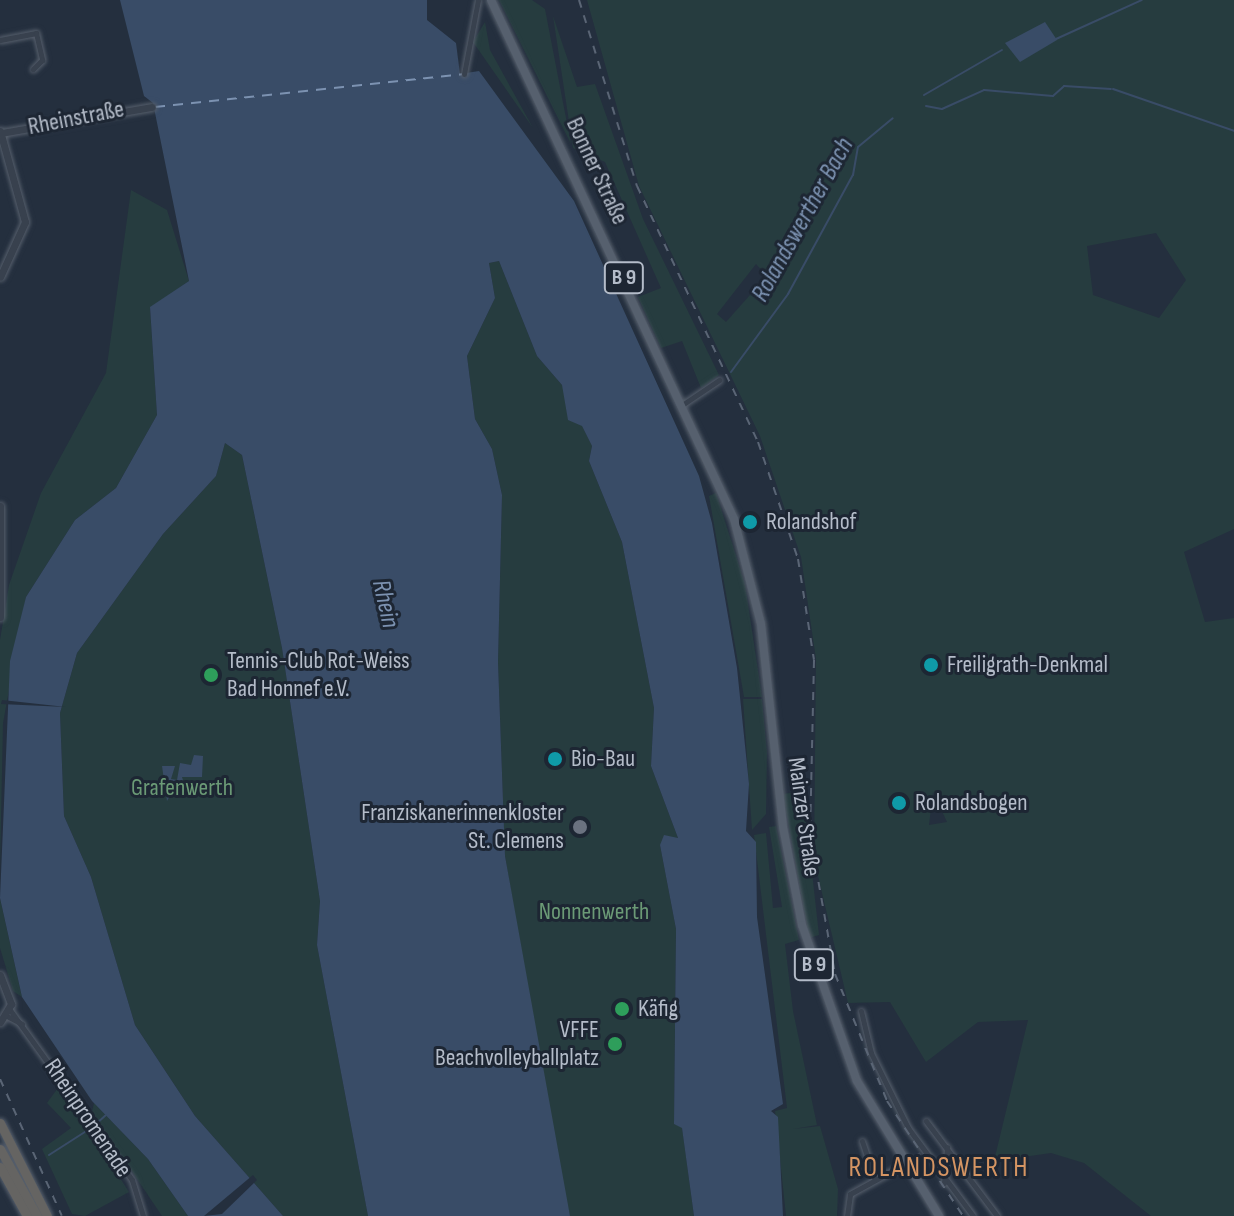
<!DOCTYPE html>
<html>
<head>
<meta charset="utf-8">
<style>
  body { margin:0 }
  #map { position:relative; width:1234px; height:1216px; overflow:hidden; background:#242f3e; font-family:"Sofia Sans Condensed",sans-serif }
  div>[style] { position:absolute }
  .green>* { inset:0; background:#263c3f }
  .water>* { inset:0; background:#394c67 }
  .pier>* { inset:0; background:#242f3e }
  .stream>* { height:2px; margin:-1px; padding:0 1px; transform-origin:1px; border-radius:1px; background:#394c67 }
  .ferry>* { height:2px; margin-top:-1px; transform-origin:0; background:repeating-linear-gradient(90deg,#7c92b1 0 10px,transparent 0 18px) }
  .minor-tunnel>* { height:5px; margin-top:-2.5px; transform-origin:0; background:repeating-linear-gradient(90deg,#3a4453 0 5px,transparent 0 7.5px) }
  .roads { filter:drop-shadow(0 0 2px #565f6c) drop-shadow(0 0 2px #565f6c) }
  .minor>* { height:5px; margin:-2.5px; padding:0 2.5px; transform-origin:2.5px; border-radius:2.5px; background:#38414e }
  .tertiary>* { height:7px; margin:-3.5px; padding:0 3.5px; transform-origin:3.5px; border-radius:3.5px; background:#38414e }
  .primary>* { height:8px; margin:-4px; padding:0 4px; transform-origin:4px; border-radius:4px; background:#56606e }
  .trunk>* { height:9px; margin:-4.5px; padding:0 4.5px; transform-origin:4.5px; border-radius:4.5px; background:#656462 }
  .rail>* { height:2px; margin-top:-1px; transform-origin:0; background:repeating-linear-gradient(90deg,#5a6575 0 8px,transparent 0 16px) }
  .dots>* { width:22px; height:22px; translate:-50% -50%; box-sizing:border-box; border:4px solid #1d2633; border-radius:50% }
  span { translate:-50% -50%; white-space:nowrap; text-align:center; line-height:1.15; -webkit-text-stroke:6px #1d2633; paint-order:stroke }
  .shield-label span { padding:2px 6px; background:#1d2633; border:2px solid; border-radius:6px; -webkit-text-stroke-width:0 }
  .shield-label { font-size:22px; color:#b4bcc9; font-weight:700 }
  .street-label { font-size:24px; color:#b4bcc9 }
  .poi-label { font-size:24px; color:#b4bcc9 }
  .left { translate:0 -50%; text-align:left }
  .right { translate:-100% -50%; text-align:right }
  .park-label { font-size:24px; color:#6b9a76 }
  .water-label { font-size:26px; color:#7c92b1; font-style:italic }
  .quarter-label { font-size:28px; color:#d59563; letter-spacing:2px }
</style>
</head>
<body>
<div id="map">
  <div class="green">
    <div style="clip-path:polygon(499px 0,532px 0,545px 9px,571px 144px)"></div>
    <div style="clip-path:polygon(evenodd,587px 0,1234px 0,1234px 529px,1184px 552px,1205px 622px,1234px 618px,1234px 1216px,1151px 1216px,1084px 1163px,1051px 1153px,994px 1161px,1028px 1020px,978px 1022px,926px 1062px,890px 1002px,848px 1003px,814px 859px,816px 659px,801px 557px,760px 436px,639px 186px,587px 0,1156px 233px,1186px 280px,1159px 318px,1093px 295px,1087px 246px,1156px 233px,587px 0,756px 264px,767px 276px,726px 322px,717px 314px,756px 264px,587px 0,933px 792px,947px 822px,929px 825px,933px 792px)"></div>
    <div style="clip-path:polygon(553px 16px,577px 87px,595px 84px,643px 219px,719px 375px,701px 388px,682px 341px,661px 348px,638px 297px,661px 288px,605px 162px,573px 148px)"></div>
    <div style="clip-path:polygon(485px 22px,490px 50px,533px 128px,473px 42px)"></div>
    <div style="clip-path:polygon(131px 190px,167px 210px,189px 281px,150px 308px,157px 415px,116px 488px,75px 520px,26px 597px,3px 723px,0 869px,0 640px,9px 585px,41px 493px,106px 373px)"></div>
    <div style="clip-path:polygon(499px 261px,537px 356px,562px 385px,592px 446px,589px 461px,622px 542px,654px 708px,651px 766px,678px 838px,660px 845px,676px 929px,674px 1124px,682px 1127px,694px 1216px,570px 1216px,556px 1163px,505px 856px,498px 662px,502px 495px,492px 449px,475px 419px,467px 356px,495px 298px,489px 263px)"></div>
    <div style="clip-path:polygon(225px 443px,242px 455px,282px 648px,320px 901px,317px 945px,368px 1216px,283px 1216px,195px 1116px,135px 1025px,91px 877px,64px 816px,60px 713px,77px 653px,163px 534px,216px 476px)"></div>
    <div style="clip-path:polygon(716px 493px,745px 584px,762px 697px,744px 697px,709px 496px)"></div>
    <div style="clip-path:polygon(743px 699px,762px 699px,767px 753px,766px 814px,752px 830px)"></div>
    <div style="clip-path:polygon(803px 791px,819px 935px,809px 938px,783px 794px)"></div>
    <div style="clip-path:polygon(776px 826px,799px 940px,785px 944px,793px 1011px,817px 1125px,793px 1129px,820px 1126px,838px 1189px,837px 1216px,786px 1216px,775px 1111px,787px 1108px,754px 835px,766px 833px,773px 908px,782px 907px,769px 827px)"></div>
    <div style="clip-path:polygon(0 898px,22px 997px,13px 991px,0 948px)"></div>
    <div style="clip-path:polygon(60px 1085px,129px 1192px,85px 1216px,72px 1214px,42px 1149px,71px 1128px,47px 1103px)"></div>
    <div style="clip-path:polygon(94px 1103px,148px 1159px,188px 1216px,162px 1216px,92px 1112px)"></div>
  </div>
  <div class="water">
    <div style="clip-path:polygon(120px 0,427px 0,427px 20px,456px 43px,460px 74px,479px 71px,574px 201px,699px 476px,712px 523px,737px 668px,749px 784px,746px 831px,756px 842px,757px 917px,783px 1104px,771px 1111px,778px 1117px,783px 1216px,694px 1216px,682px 1128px,674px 1124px,676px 929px,660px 845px,664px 835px,678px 838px,651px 766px,654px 708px,622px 542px,589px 461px,592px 446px,582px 426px,568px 420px,562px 385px,537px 356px,499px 261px,489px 263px,495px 298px,467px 356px,475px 419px,492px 449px,502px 495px,498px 662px,505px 856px,570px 1216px,368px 1216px,317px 945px,320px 901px,282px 648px,242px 455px,225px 443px,216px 476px,163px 534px,77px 653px,60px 713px,64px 816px,91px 877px,135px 1025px,195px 1116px,283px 1216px,188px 1216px,148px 1159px,92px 1101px,22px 997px,0 898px,10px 661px,26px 597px,75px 520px,116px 488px,157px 415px,150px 307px,189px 281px,153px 103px,144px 96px)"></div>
    <div style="clip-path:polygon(1045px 22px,1057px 40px,1020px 62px,1005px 43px)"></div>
    <div style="clip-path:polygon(194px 755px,203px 756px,202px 777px,182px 777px,186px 790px,172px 792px,167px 801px,162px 766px,175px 766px,171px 779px,177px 780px,180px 763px,191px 765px)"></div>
  </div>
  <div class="pier">
    <div style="clip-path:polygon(2px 700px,66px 707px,1px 704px)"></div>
    <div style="clip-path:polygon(253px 1175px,257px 1180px,222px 1214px,204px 1216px)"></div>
  </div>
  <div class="stream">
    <div style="left:1056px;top:39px;width:94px;rotate:-24.4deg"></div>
    <div style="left:1113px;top:89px;width:128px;rotate:19.1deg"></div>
    <div style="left:924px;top:95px;width:90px;rotate:-30deg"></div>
    <div style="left:926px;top:106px;width:16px;rotate:11deg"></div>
    <div style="left:942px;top:109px;width:46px;rotate:-24.3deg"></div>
    <div style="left:984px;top:90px;width:69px;rotate:5deg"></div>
    <div style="left:1053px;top:96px;width:15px;rotate:-42deg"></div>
    <div style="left:1064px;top:86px;width:47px;rotate:3.7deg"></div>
    <div style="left:731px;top:372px;width:97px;rotate:-53.8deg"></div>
    <div style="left:788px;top:294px;width:136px;rotate:-61.4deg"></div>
    <div style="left:853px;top:175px;width:28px;rotate:-80deg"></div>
    <div style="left:858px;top:147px;width:45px;rotate:-39.6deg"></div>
    <div style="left:96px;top:1124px;width:13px;rotate:-42deg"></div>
    <div style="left:49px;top:1155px;width:50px;rotate:-32.7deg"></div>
  </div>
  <div class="ferry">
    <div style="left:155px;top:107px;width:309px;rotate:-6.1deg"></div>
  </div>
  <div class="minor-tunnel">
    <div style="left:912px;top:1160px;width:11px;rotate:-34deg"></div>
  </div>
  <div class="roads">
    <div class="minor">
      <div style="left:0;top:40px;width:37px;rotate:-11deg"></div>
      <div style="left:36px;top:33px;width:28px;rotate:77deg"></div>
      <div style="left:42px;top:60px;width:13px;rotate:135deg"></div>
      <div style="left:464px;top:74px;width:75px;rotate:-79.3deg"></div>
      <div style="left:682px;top:405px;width:45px;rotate:-34deg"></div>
      <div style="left:10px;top:1010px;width:209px;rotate:54.3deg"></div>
      <div style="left:132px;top:1180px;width:38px;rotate:73deg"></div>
      <div style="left:861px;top:1011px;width:43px;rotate:76.6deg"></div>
      <div style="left:871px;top:1053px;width:84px;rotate:63.7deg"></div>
      <div style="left:908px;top:1128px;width:109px;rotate:53.5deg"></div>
      <div style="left:7px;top:1016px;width:17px;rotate:28deg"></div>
      <div style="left:926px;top:1121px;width:119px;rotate:53.2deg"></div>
      <div style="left:862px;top:1141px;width:41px;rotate:71.6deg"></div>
      <div style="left:944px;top:1183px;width:36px;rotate:-85deg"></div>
      <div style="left:847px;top:1216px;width:22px;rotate:-82deg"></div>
      <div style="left:850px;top:1194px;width:71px;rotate:-28.7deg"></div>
    </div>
    <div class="tertiary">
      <div style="left:0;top:131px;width:94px;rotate:74.6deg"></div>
      <div style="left:25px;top:222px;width:60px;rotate:114.4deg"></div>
      <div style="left:1px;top:133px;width:153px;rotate:-9.8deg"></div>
      <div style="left:0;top:506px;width:111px;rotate:90deg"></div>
      <div style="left:0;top:975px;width:31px;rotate:69deg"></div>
      <div style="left:11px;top:1004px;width:21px;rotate:121deg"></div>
    </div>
    <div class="primary">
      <div style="left:491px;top:0;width:573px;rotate:64.91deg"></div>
      <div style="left:734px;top:519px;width:108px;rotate:75.6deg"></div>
      <div style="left:761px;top:624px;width:204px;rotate:83.8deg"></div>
      <div style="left:783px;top:827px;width:100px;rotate:79deg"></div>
      <div style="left:802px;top:925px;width:165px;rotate:70.6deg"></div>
      <div style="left:857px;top:1081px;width:158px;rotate:58.7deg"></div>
    </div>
    <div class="trunk">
      <div style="left:0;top:1123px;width:104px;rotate:63.2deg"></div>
      <div style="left:0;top:1149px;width:77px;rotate:61.1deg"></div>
      <div style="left:0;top:1167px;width:56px;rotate:61.1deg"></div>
    </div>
  </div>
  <div class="rail">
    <div style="left:579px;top:0;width:195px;rotate:72.7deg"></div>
    <div style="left:637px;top:186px;width:283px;rotate:64.7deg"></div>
    <div style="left:758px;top:442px;width:124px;rotate:71.1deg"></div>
    <div style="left:798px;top:559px;width:102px;rotate:81deg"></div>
    <div style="left:814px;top:660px;width:175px;rotate:91.3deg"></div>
    <div style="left:810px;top:835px;width:141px;rotate:79.8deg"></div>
    <div style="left:835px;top:974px;width:137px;rotate:67.7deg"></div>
    <div style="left:887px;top:1101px;width:138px;rotate:56.5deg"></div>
    <div style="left:922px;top:800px;width:10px;rotate:6deg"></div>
    <div style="left:0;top:1079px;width:150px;rotate:65.7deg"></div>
  </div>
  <div class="dots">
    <div style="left:750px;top:522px;background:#0f9aa8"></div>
    <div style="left:931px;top:665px;background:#0f9aa8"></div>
    <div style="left:211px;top:675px;background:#2e9e5b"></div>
    <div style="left:555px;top:759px;background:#0f9aa8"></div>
    <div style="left:899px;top:803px;background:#0f9aa8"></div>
    <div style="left:580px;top:827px;background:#6b7280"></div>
    <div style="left:622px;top:1009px;background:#2e9e5b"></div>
    <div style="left:615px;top:1044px;background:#2e9e5b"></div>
  </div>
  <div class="shield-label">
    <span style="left:624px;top:278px">B 9</span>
    <span style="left:814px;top:965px">B 9</span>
  </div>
  <div class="street-label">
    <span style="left:76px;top:118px;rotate:-11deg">Rheinstraße</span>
    <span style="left:597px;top:171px;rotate:65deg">Bonner Straße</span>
    <span style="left:804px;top:817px;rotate:82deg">Mainzer Straße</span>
    <span style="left:88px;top:1118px;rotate:56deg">Rheinpromenade</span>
  </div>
  <div class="poi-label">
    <span class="left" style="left:766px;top:522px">Rolandshof</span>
    <span class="left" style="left:227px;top:675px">Tennis-Club Rot-Weiss<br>Bad Honnef e.V.</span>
    <span class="left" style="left:947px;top:665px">Freiligrath-Denkmal</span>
    <span class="left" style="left:571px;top:759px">Bio-Bau</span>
    <span class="left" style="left:915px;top:803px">Rolandsbogen</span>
    <span class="right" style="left:564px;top:827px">Franziskanerinnenkloster<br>St. Clemens</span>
    <span class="left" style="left:638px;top:1009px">Käfig</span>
    <span class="right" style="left:599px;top:1044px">VFFE<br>Beachvolleyballplatz</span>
  </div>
  <div class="park-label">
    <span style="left:182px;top:788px">Grafenwerth</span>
    <span style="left:594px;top:912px">Nonnenwerth</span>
  </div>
  <div class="water-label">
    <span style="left:803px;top:220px;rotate:-61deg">Rolandswerther Bach</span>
    <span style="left:385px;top:604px;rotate:77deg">Rhein</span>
  </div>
  <div class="quarter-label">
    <span style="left:939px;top:1168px">ROLANDSWERTH</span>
  </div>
</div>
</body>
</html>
